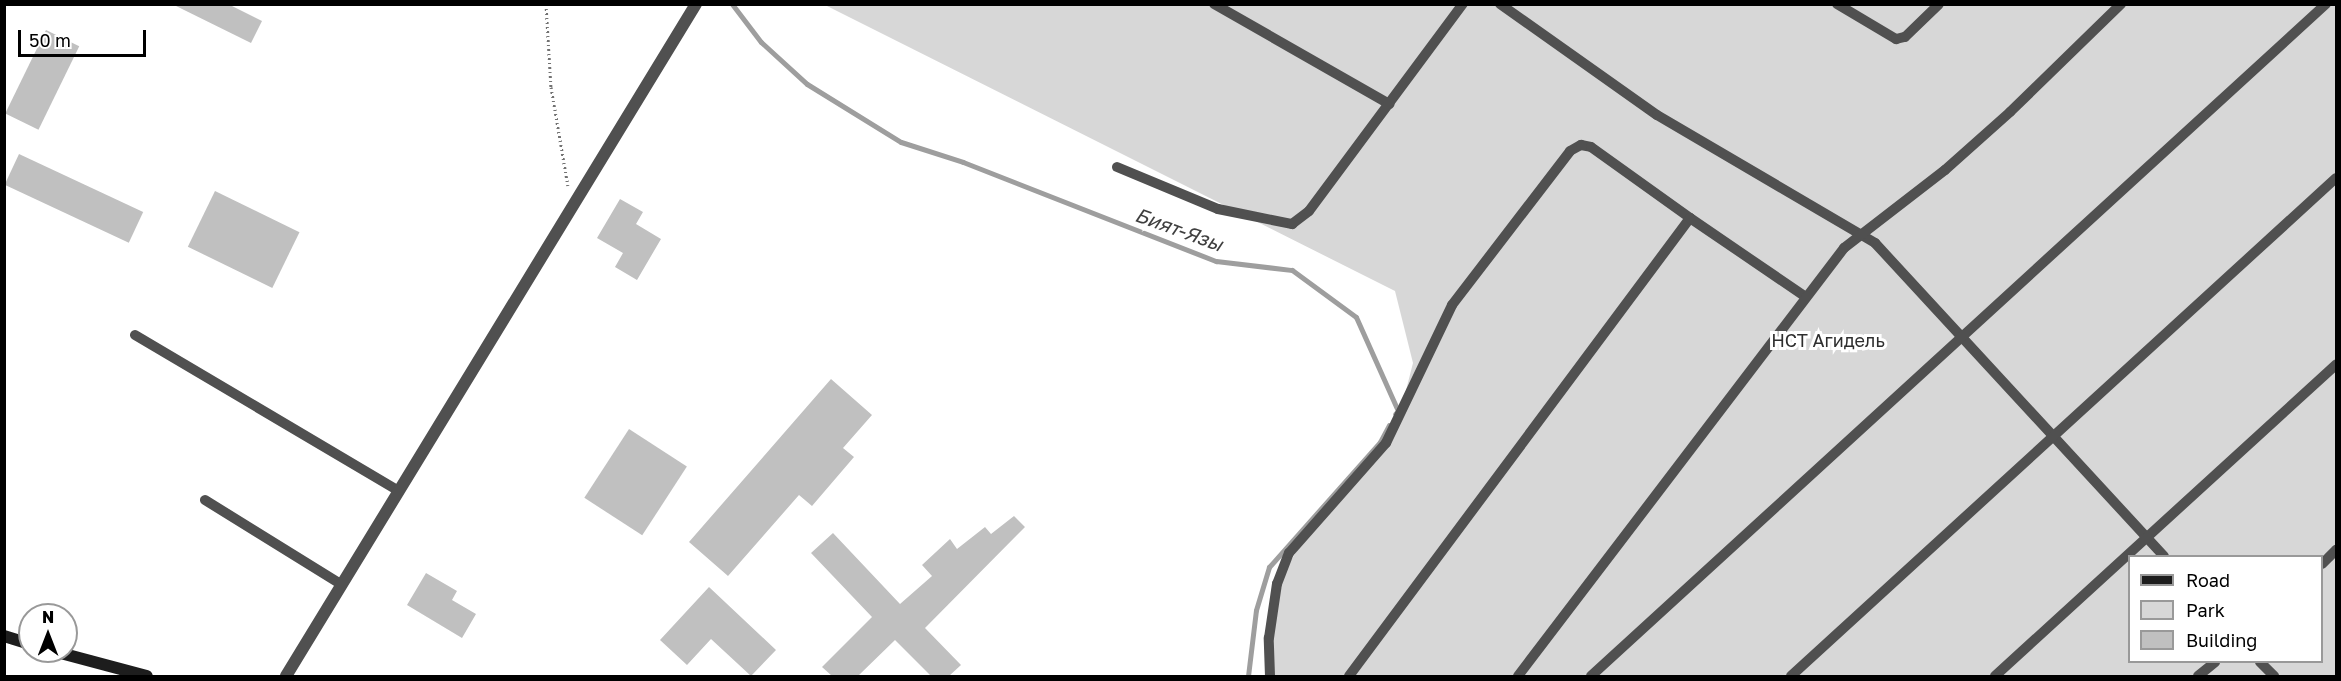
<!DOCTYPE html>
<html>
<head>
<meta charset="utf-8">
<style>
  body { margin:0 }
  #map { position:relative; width:2341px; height:681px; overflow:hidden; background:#fff; font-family:"Golos Text",sans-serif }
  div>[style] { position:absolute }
  .green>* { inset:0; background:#d7d7d7 }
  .stream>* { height:5px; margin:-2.5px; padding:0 2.5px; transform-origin:2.5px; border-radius:2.5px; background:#9e9e9e }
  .building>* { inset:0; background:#c0c0c0; transform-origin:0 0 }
  .path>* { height:3px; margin-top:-1.5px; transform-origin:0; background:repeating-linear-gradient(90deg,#727272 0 1.5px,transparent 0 4.5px) }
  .service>* { height:10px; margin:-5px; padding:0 5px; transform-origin:5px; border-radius:5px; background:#505050 }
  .minor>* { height:12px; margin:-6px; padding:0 6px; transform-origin:6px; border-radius:6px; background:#505050 }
  .secondary>* { height:12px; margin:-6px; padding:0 6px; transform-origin:6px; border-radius:6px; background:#1d1d1d }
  span { translate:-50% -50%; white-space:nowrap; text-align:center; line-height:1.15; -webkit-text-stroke:6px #fff; paint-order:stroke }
  .park-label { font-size:18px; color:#2e2e2e }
  .water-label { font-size:20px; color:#3f3f3f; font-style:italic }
  .frame { position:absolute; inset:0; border:6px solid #000; pointer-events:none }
  .legend { position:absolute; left:2128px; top:555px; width:195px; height:108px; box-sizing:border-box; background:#fff; border:2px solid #999; margin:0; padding:8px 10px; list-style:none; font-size:18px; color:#000 }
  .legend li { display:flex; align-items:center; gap:12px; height:30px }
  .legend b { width:30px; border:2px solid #999 }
  .north { position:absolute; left:18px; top:603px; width:60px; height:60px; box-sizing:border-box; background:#fff; border:2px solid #999; border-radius:50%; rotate:0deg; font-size:16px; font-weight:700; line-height:24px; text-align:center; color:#000 }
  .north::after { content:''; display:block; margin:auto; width:21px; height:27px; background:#000; clip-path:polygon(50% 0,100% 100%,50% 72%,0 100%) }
  .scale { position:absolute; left:18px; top:30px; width:128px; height:27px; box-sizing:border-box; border:3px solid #000; border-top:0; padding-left:8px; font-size:18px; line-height:21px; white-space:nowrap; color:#000; -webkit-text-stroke:4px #fff; paint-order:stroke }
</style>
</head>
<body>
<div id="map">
  <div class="green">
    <div style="clip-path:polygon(evenodd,825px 5px,2336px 5px,2336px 676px,1272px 676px,1275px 616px,1285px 570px,1314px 523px,1397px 425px,1413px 363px,1395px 291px,825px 5px,2130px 556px,2322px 556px,2322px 662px,2130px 662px,2130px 556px)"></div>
  </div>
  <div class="stream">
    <div style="left:732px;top:4px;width:48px;rotate:52.7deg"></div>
    <div style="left:761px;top:42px;width:62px;rotate:42.4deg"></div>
    <div style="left:807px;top:84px;width:110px;rotate:31.7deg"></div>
    <div style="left:901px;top:142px;width:65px;rotate:17.9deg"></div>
    <div style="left:963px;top:162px;width:272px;rotate:21.4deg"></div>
    <div style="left:1216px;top:261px;width:77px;rotate:6.8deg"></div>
    <div style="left:1292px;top:270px;width:79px;rotate:36.3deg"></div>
    <div style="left:1356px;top:317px;width:103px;rotate:65.9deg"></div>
    <div style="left:1398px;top:411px;width:4px;rotate:135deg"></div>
    <div style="left:1248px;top:676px;width:66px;rotate:-83.1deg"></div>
    <div style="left:1256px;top:610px;width:45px;rotate:-73.2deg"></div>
    <div style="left:1269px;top:567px;width:167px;rotate:-48.4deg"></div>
    <div style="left:1380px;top:442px;width:19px;rotate:-62deg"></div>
  </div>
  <div class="building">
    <div style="clip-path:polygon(172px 4px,228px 4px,262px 21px,251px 43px)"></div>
    <div style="left:46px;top:30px;width:37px;height:93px;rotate:26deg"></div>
    <div style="left:19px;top:154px;width:137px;height:34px;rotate:25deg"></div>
    <div style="left:215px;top:191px;width:94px;height:62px;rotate:26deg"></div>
    <div style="clip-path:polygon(620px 199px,643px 212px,636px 224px,661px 239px,637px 280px,615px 267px,623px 253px,597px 238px)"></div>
    <div style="clip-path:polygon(831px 379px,872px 415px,843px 448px,854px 457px,812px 506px,799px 495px,728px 576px,689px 542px)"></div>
    <div style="left:629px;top:429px;width:69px;height:82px;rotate:33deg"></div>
    <div style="clip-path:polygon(1014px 516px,1025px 527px,925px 628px,961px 665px,949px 676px,931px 676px,895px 640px,858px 676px,832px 676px,822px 667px,872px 617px,811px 553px,833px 533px,900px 604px,932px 576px,922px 565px,950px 539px,957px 549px,985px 527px,991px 534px)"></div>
    <div style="clip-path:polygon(426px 573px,457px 591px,452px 600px,476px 614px,462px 638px,407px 605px)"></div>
    <div style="clip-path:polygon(709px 587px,776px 650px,751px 676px,711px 639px,687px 665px,660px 640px)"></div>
  </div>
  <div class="path">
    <div style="left:546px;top:4px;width:83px;rotate:86.6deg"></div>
    <div style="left:551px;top:87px;width:100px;rotate:80.3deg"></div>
  </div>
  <div class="service">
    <div style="left:1214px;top:4px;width:202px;rotate:29.7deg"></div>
    <div style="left:1500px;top:4px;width:192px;rotate:35.3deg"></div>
    <div style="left:1657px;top:115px;width:253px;rotate:30.4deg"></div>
    <div style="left:1875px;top:243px;width:426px;rotate:47.3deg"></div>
    <div style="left:1837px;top:4px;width:69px;rotate:30.7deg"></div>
    <div style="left:1896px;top:39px;width:9px;rotate:-13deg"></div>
    <div style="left:1905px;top:37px;width:47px;rotate:-44.1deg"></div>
    <div style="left:1117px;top:167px;width:109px;rotate:22.6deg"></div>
    <div style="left:1218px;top:209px;width:76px;rotate:11.5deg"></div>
    <div style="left:1292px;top:224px;width:21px;rotate:-37deg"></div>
    <div style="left:1309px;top:211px;width:258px;rotate:-53.4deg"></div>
    <div style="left:135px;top:335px;width:307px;rotate:30.6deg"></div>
    <div style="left:205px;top:500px;width:161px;rotate:31.8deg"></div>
    <div style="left:2322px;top:564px;width:20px;rotate:-45deg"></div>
    <div style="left:2260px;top:662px;width:20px;rotate:45deg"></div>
    <div style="left:1270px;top:676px;width:38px;rotate:-92deg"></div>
    <div style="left:1269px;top:638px;width:55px;rotate:-81.6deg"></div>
    <div style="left:1277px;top:584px;width:33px;rotate:-69deg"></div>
    <div style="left:1289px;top:553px;width:147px;rotate:-48.6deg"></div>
    <div style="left:1386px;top:443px;width:153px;rotate:-64.4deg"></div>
    <div style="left:1452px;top:305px;width:194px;rotate:-52.5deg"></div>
    <div style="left:1570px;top:151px;width:13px;rotate:-29deg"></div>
    <div style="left:1581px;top:145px;width:10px;rotate:11deg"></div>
    <div style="left:1591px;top:147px;width:122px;rotate:35.6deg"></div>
    <div style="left:1349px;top:676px;width:571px;rotate:-53.33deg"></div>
    <div style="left:1690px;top:218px;width:140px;rotate:34.3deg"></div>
    <div style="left:1518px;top:676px;width:538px;rotate:-52.7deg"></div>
    <div style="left:1844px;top:248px;width:128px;rotate:-37.7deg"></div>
    <div style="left:1945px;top:170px;width:87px;rotate:-41.7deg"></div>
    <div style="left:2010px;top:112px;width:155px;rotate:-44.2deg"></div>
    <div style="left:1591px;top:676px;width:996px;rotate:-42.44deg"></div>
    <div style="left:1791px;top:676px;width:738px;rotate:-42.42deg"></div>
    <div style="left:1995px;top:676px;width:462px;rotate:-42.4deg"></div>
    <div style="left:2198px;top:676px;width:22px;rotate:-39deg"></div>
  </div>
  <div class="minor">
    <div style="left:286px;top:676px;width:787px;rotate:-58.61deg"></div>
  </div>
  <div class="secondary">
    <div style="left:4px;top:636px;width:27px;rotate:17deg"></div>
    <div style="left:53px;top:651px;width:97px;rotate:14.9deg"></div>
  </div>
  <div class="park-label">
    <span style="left:1828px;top:340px">НСТ Агидель</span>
  </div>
  <div class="water-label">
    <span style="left:1179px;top:229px;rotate:20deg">Бият-Язы</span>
  </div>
  <div class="frame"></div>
  <ul class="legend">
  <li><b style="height:8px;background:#1d1d1d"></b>Road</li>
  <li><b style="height:16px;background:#d7d7d7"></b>Park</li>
  <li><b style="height:16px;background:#c0c0c0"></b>Building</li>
  </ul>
  <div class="north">N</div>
  <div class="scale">50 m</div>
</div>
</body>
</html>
